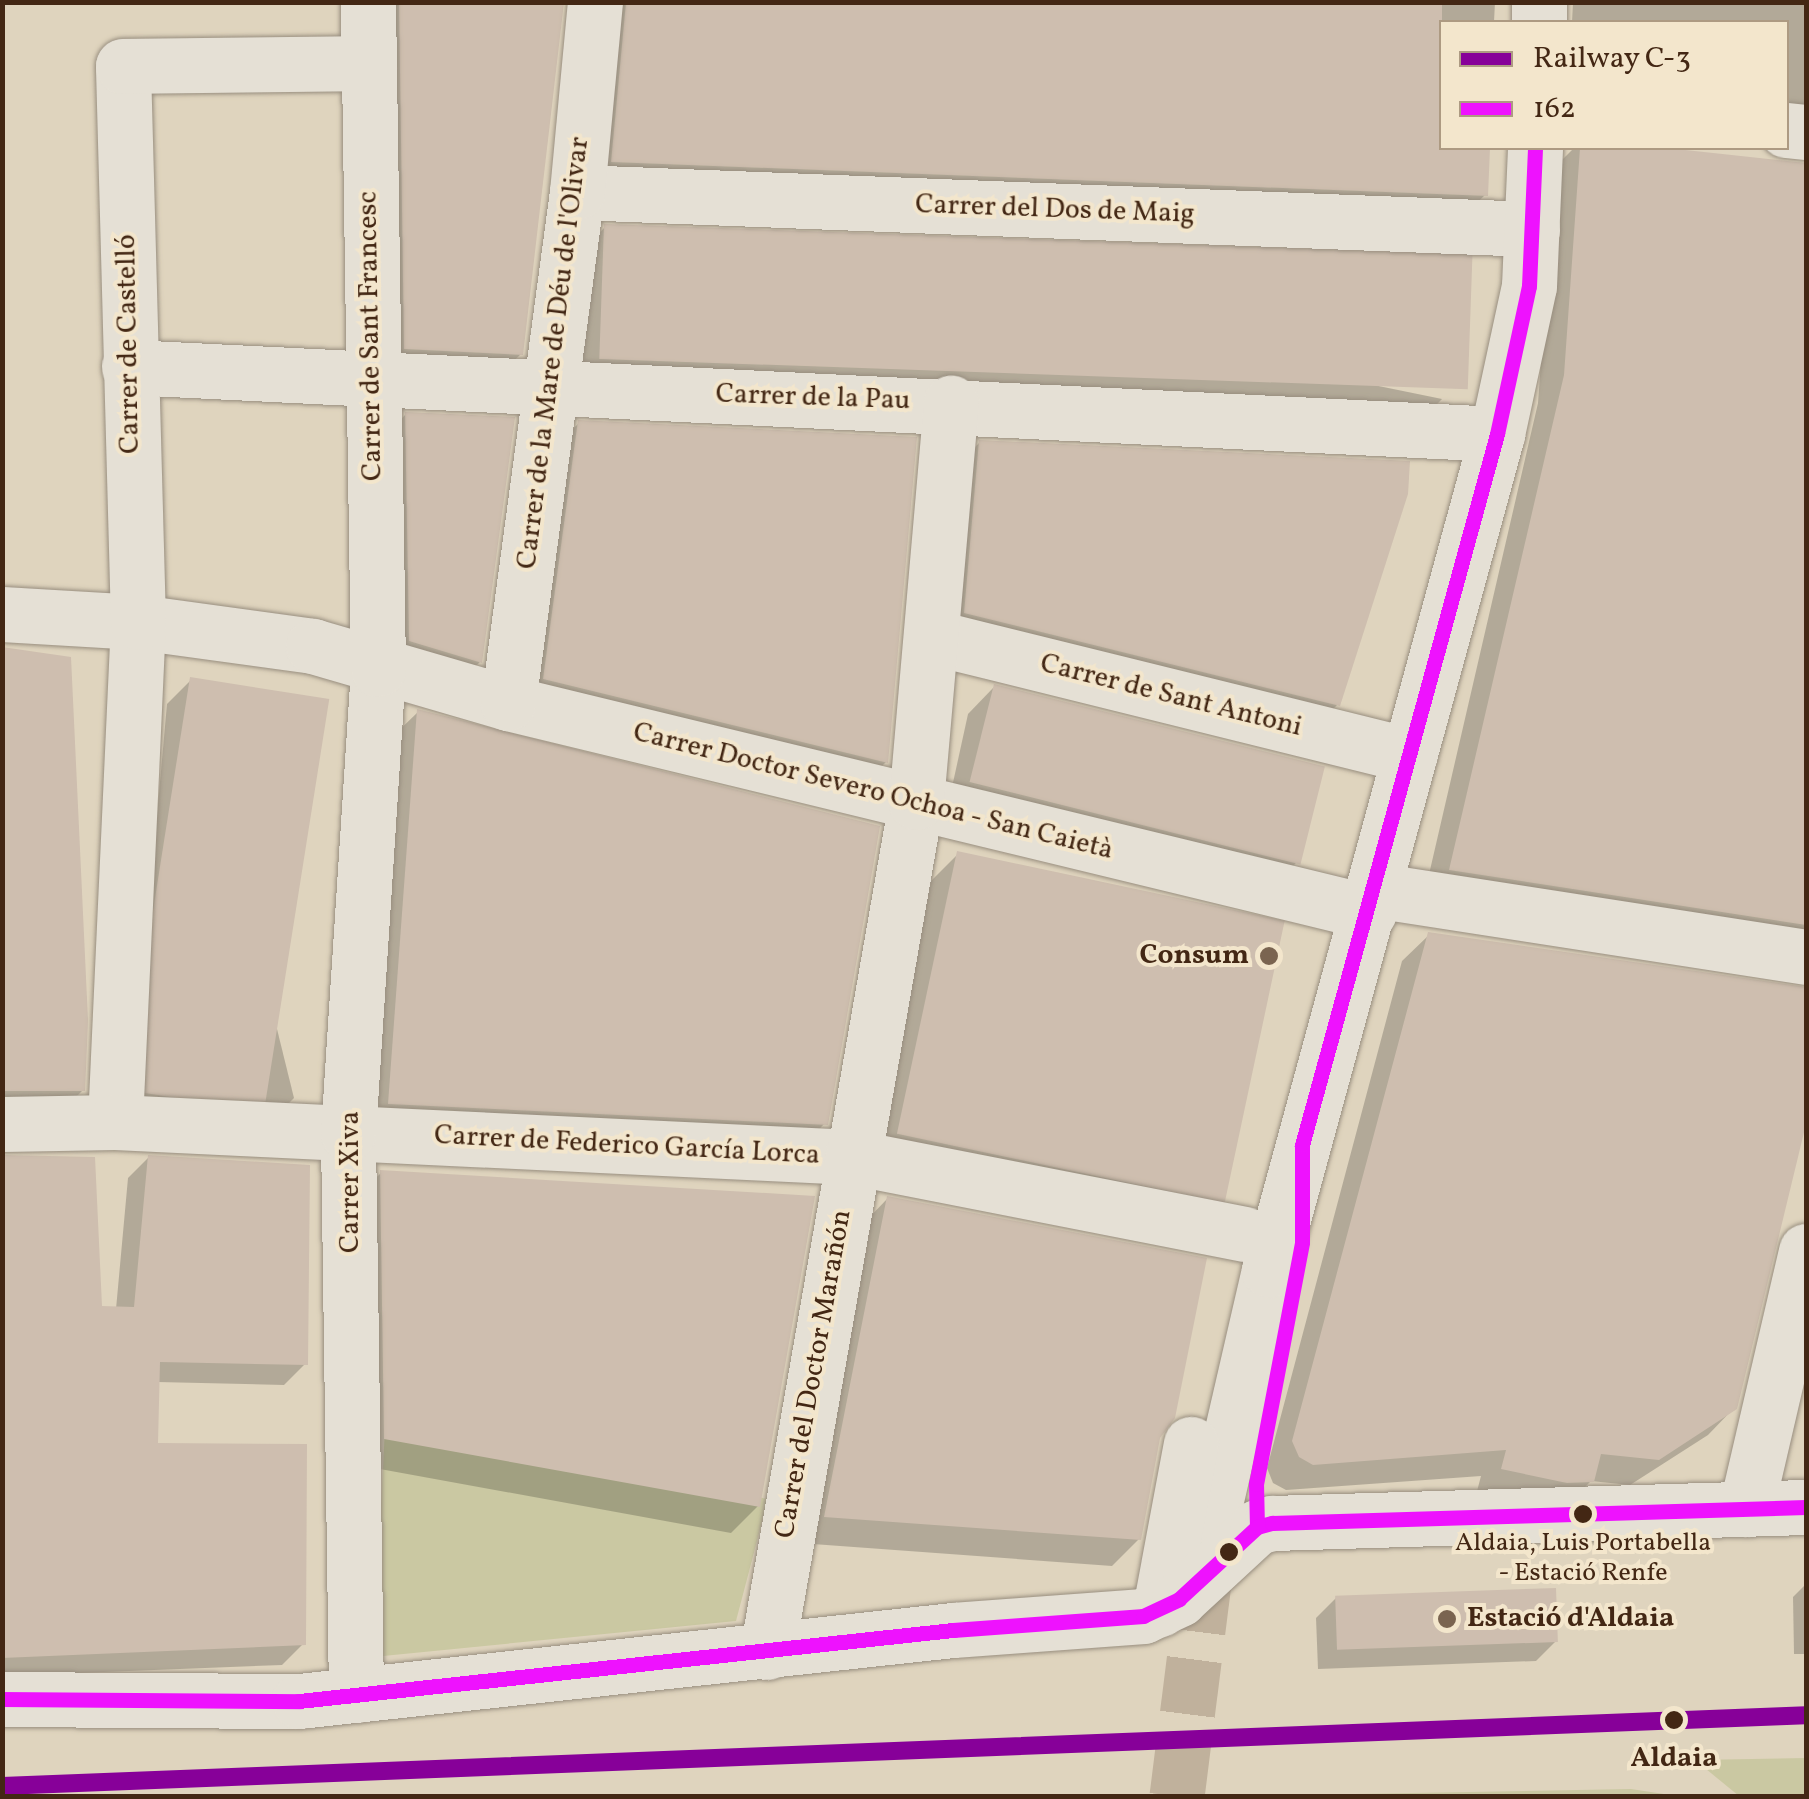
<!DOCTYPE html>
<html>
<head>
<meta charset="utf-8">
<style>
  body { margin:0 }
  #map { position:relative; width:1809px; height:1799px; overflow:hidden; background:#dfd4be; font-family:Vollkorn,serif }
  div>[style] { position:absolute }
  .green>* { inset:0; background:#cac8a2 }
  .shadow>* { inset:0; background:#0003 }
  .building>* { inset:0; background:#cebeaf; transform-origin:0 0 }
  .minor-tunnel>* { height:55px; margin-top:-27.5px; transform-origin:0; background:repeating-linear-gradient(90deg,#c0b19c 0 55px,transparent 0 83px) }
  .roads { filter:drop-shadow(0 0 2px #988e7f) drop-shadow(0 0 2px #988e7f) }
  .minor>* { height:55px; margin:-27.5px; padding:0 27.5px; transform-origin:27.5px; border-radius:27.5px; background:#e5e0d5 }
  .bus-1>* { height:15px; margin:-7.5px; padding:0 7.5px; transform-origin:7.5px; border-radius:7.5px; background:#ee12fe }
  .rail-1>* { height:18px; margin:-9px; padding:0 9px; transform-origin:9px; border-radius:9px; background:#870099 }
  .dots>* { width:28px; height:28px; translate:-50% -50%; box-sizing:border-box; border:5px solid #f3e6cc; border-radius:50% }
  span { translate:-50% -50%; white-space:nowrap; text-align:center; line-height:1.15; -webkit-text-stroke:8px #f3e6cc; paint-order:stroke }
  .bus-label { font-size:26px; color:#432714 }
  .street-label { font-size:28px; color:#432714 }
  .poi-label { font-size:28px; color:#432714; font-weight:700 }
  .right { translate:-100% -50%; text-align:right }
  .left { translate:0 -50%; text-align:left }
  .stop-label { font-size:28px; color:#432714; font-weight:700 }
  .frame { position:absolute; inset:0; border:5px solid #432714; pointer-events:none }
  .legend { position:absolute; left:1439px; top:20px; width:350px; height:130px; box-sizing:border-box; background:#f3e6cc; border:2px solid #ad9a82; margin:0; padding:12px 18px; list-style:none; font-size:30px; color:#432714 }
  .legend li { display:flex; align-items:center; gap:20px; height:50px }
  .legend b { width:50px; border:2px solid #ad9a82 }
</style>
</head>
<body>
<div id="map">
  <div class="green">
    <div style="clip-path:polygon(385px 1429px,768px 1499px,736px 1621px,373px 1657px)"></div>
    <div style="clip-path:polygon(1806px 1758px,1806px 1796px,1739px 1796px,1695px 1760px)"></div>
    <div style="clip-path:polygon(1631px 1789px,1677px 1796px,1248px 1796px)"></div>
  </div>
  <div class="shadow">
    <div style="clip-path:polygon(368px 2px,561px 2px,521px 354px,494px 380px,379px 375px)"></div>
    <div style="clip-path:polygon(586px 2px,1495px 2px,1494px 22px,1442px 22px,1442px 148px,1488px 148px,1485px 195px,1458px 221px,586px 188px)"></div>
    <div style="clip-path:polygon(1573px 2px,1806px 2px,1806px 129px,1786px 127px,1786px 22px,1572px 22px)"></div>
    <div style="clip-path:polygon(1574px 148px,1644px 148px,1806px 165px,1806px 970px,1424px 896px,1538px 403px,1555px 167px)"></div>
    <div style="clip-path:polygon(605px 227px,1442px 399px,1416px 426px,561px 384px,579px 254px)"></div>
    <div style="clip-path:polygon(406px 414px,480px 662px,453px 688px,383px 668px,380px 441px)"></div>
    <div style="clip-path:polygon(579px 423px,886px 762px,859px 788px,518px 705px,552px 449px)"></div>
    <div style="clip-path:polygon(980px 442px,1338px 704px,1312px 731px,939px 639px,954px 469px)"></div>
    <div style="clip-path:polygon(2px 649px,83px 1090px,56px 1117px,2px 1116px)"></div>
    <div style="clip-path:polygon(191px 680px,294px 1098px,269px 1123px,130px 1116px,167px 704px)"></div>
    <div style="clip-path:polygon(994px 687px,1297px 862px,1271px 888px,947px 810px,968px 714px)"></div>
    <div style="clip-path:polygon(418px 712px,825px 1123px,799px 1150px,363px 1129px,391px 738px)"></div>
    <div style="clip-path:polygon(958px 854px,1224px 1197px,1197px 1224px,870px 1160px,931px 881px)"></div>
    <div style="clip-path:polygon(1429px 935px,1806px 990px,1806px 1105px,1735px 1407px,1708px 1435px,1630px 1485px,1591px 1481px,1565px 1507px,1476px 1495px,1481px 1476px,1286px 1490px,1273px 1483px,1267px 1468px,1402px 961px)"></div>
    <div style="clip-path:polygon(2px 1155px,99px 1309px,116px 1309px,128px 1178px,149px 1157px,305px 1364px,284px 1385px,157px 1382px,155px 1446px,303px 1644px,282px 1665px,2px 1676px)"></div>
    <div style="clip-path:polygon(381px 1173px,758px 1506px,731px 1533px,358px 1465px,354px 1199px)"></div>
    <div style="clip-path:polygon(888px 1198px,1158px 1437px,1139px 1539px,1112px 1566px,799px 1543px,862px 1225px)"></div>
    <div style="clip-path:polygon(1806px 1584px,1806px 1654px,1794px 1654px,1793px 1597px)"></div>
    <div style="clip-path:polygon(1336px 1598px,1556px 1641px,1536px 1661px,1318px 1669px,1316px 1618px)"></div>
  </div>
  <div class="building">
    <div style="clip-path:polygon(399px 2px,564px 2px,523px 355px,404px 349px)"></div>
    <div style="clip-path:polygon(626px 2px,1442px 2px,1442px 148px,1490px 148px,1488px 196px,611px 162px)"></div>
    <div style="clip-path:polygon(1580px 148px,1667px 148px,1806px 163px,1806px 925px,1449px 870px,1564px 375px)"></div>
    <div style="left:604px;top:224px;width:869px;height:135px;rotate:2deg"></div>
    <div style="clip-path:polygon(405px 412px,515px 417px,482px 663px,409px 641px)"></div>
    <div style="clip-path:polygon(578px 420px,917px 437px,888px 763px,543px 679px)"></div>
    <div style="clip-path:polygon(979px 440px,1410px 461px,1408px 494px,1340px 706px,964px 613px)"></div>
    <div style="clip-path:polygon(2px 647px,71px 657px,88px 1020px,85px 1091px,2px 1091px)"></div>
    <div style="left:190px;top:677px;width:141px;height:418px;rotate:9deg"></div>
    <div style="left:994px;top:684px;width:341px;height:101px;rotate:14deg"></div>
    <div style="clip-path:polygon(417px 709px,880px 826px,828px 1125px,388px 1104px)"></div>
    <div style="left:957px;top:851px;width:335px;height:289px;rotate:12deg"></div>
    <div style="clip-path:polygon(1428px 932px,1806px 987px,1806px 1124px,1737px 1409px,1659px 1460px,1601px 1454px,1594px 1482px,1567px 1483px,1501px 1469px,1506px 1450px,1313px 1465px,1299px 1457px,1292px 1441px)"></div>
    <div style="clip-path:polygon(2px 1155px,95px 1157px,102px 1306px,134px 1307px,148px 1155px,310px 1165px,308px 1365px,160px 1362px,158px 1443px,307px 1444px,306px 1645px,2px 1658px)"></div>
    <div style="clip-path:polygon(380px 1170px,815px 1196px,760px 1507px,384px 1439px)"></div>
    <div style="clip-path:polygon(887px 1196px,1207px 1258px,1175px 1418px,1160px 1438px,1141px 1540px,824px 1517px)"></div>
    <div style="left:1556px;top:1588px;width:54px;height:221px;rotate:88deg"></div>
  </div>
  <div class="minor-tunnel">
    <div style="left:1177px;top:1796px;width:257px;rotate:-82.8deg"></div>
  </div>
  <div class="roads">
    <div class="minor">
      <div style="left:1539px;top:22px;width:20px;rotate:-90deg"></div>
      <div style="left:1786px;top:130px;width:20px;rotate:6deg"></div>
      <div style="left:577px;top:192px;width:956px;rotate:2.22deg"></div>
      <div style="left:129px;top:367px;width:1370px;rotate:2.8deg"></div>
      <div style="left:2px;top:614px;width:136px;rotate:3.4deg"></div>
      <div style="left:138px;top:622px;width:177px;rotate:7.8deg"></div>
      <div style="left:313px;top:646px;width:203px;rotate:16.3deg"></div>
      <div style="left:508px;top:703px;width:886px;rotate:13.64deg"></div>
      <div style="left:932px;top:637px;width:492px;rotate:13.9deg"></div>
      <div style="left:508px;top:703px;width:516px;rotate:-82.31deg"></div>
      <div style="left:577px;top:192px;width:191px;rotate:-84.6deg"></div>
      <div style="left:1374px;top:890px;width:437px;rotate:8.8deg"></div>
      <div style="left:115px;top:1122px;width:501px;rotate:-87.37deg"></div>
      <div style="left:138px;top:622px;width:556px;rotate:-91.55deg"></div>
      <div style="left:123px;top:66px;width:246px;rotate:-0.7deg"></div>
      <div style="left:2px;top:1124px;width:113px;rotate:-1deg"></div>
      <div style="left:115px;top:1122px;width:738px;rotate:2.72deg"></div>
      <div style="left:852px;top:1157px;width:400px;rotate:11.1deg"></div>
      <div style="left:1746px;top:1509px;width:265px;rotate:-76.9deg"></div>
      <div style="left:1212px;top:1517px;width:253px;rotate:-77deg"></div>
      <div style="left:1269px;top:1270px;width:867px;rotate:-74.74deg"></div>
      <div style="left:1497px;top:434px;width:151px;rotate:-77.8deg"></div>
      <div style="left:1529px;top:286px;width:138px;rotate:-87.5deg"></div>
      <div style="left:1160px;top:1609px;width:168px;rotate:-79.4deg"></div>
      <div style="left:767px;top:1652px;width:863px;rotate:-80.06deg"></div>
      <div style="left:916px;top:802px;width:401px;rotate:-85deg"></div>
      <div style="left:356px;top:1695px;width:562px;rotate:-90.82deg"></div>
      <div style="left:348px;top:1133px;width:465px;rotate:-86.3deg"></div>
      <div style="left:378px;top:669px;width:667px;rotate:-90.86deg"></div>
      <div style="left:2px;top:1699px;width:297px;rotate:0.4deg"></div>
      <div style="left:299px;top:1701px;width:658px;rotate:-6.2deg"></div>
      <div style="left:953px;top:1630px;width:191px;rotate:-4.2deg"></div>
      <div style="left:1143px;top:1616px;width:40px;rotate:-25deg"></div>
      <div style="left:1179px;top:1599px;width:106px;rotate:-42.7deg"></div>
      <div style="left:1257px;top:1527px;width:16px;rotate:-15deg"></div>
      <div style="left:1272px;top:1523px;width:534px;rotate:-1.72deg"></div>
    </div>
  </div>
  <div class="bus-1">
    <div style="left:1257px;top:1527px;width:43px;rotate:-91.3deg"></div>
    <div style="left:1256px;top:1484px;width:246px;rotate:-79.2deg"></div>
    <div style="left:1302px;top:1242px;width:97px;rotate:-90deg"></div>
    <div style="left:1302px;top:1145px;width:737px;rotate:-74.66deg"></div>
    <div style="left:1497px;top:434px;width:151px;rotate:-77.8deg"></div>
    <div style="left:1529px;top:286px;width:138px;rotate:-87.5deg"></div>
    <div style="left:2px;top:1699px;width:297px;rotate:0.4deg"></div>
    <div style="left:299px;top:1701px;width:658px;rotate:-6.2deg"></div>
    <div style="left:953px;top:1630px;width:191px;rotate:-4.2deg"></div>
    <div style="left:1143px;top:1616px;width:40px;rotate:-25deg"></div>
    <div style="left:1179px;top:1599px;width:106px;rotate:-42.7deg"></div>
    <div style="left:1257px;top:1527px;width:16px;rotate:-15deg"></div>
    <div style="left:1272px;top:1523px;width:534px;rotate:-1.72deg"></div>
  </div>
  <div class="rail-1">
    <div style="left:2px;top:1786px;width:1805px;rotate:-2.25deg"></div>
  </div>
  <div class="dots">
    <div style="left:1269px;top:956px;background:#7a6450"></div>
    <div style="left:1583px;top:1514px;background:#432714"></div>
    <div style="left:1229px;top:1552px;background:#432714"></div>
    <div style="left:1447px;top:1619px;background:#7a6450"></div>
    <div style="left:1674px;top:1720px;background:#432714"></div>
  </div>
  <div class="bus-label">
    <span style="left:1583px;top:1559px">Aldaia, Luis Portabella<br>- Estació Renfe</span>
  </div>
  <div class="street-label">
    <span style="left:1055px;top:210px;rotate:2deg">Carrer del Dos de Maig</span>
    <span style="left:371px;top:336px;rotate:-91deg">Carrer de Sant Francesc</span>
    <span style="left:129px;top:344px;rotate:-91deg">Carrer de Castelló</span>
    <span style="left:554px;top:353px;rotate:-83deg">Carrer de la Mare de Déu de l'Olivar</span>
    <span style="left:813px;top:398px;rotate:2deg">Carrer de la Pau</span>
    <span style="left:1171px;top:696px;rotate:14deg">Carrer de Sant Antoni</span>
    <span style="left:873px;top:792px;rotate:14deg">Carrer Doctor Severo Ochoa - San Caietà</span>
    <span style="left:627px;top:1146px;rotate:3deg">Carrer de Federico García Lorca</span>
    <span style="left:351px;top:1182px;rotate:-90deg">Carrer Xiva</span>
    <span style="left:814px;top:1374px;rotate:-80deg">Carrer del Doctor Marañón</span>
  </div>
  <div class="poi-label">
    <span class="right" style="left:1249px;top:956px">Consum</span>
    <span class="left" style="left:1467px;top:1619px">Estació d'Aldaia</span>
  </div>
  <div class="stop-label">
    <span style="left:1674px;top:1759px">Aldaia</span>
  </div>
  <div class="frame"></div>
  <ul class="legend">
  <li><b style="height:12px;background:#870099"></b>Railway C-3</li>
  <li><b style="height:12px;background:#ee12fe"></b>162</li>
  </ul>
</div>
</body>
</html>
